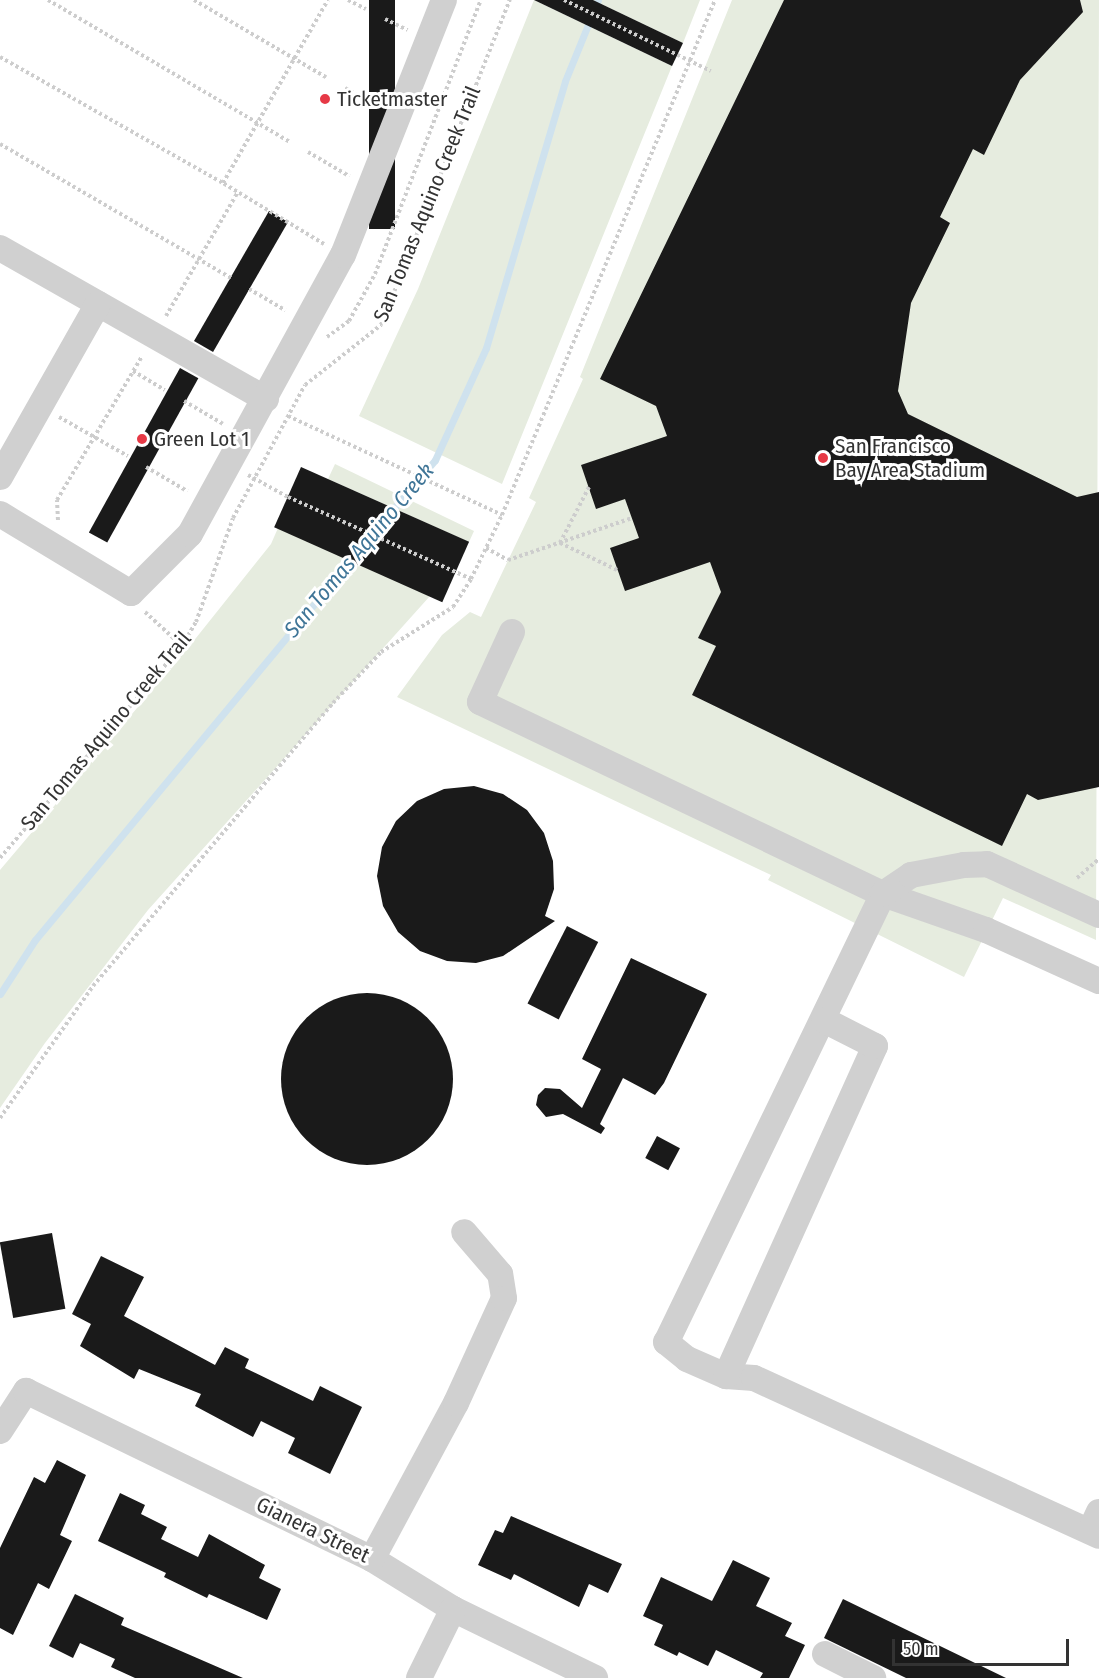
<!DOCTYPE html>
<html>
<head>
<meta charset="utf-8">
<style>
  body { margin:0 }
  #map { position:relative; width:1099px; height:1678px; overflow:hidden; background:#fff; font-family:"Fira Sans Condensed",sans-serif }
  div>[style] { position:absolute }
  .green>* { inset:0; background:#e6ecdf }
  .stream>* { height:7px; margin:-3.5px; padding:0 3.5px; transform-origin:3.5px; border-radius:3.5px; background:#cfe2ee }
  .building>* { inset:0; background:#1a1a1a; transform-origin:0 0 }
  .round { border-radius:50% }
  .path>* { height:4px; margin-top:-2px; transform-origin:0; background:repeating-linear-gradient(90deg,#cdcdcd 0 3px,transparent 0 6px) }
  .minor>* { height:26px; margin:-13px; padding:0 13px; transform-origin:13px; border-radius:13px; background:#d0d0d0 }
  .dots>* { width:16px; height:16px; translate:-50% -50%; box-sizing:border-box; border:3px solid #fff; border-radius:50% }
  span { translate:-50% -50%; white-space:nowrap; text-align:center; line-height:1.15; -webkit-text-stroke:6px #fff; paint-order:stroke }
  .poi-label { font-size:21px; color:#333 }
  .left { translate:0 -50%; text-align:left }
  .street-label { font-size:21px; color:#333 }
  .water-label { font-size:22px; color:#3f7597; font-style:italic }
  .scale { position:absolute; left:892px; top:1639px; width:177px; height:27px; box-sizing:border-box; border:3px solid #333; border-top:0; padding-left:8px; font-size:18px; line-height:21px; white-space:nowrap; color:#333; -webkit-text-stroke:4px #fff; paint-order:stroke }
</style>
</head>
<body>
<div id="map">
  <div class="green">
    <div style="clip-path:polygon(534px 0,672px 66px,502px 484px,359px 416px,418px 289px)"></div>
    <div style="clip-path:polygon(593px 0,700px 0,683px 43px)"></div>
    <div style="clip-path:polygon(732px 0,1099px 0,1096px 940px,1003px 898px,964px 977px,768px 880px,771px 875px,397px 697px,442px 635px,470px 612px,481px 617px,536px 502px,529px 498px,583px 379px,580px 377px)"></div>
    <div style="clip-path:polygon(335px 464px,474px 531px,469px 542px,328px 479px)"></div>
    <div style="clip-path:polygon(278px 528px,430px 596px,148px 910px,45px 1043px,0 1108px,0 870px,192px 643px,271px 544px)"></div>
  </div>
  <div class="stream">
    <div style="left:389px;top:514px;width:71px;rotate:-49.6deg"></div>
    <div style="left:435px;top:460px;width:123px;rotate:-65.5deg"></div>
    <div style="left:486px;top:348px;width:278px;rotate:-73.5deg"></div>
    <div style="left:565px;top:81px;width:87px;rotate:-67.8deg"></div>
    <div style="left:0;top:994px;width:64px;rotate:-57.1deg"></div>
    <div style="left:35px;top:940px;width:501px;rotate:-50.27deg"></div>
  </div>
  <div class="building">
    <div style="left:369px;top:0;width:26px;height:229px"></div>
    <div style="clip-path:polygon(534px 0,593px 0,683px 43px,672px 66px)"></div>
    <div style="clip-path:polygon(784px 0,1080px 0,1083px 12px,1020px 80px,984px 155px,973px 149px,940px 217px,950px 223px,911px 303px,898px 391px,908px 414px,1077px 497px,1099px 492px,1099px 787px,1038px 800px,1027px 794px,1002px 846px,692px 695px,716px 646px,698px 638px,721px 592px,710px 562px,625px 591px,610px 548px,639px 538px,625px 499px,596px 509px,581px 465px,667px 436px,656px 406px,600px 379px)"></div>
    <div style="left:269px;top:211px;width:22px;height:150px;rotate:30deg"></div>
    <div style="left:180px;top:368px;width:21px;height:188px;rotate:29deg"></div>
    <div style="left:301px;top:467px;width:184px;height:66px;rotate:24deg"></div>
    <div style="clip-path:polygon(474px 786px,503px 794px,527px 810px,544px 833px,553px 861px,554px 889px,545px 916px,555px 921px,503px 956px,476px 963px,447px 961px,420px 951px,398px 932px,383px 906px,377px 876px,382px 847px,396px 821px,417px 801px,444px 789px)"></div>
    <div style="left:567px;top:926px;width:35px;height:87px;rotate:27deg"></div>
    <div style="clip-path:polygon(631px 958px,707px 994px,664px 1083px,655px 1095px,623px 1078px,600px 1124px,605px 1128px,601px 1134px,563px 1114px,546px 1117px,536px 1105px,538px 1095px,545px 1088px,560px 1089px,582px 1108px,601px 1069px,582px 1059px)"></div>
    <div class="round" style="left:281px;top:993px;width:172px;height:172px"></div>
    <div style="left:657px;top:1136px;width:26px;height:25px;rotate:28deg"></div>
    <div style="left:52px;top:1233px;width:77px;height:53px;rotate:80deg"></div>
    <div style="clip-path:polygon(101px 1256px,144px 1277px,124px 1316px,215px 1365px,225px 1347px,249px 1359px,245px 1368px,313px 1401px,320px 1386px,362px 1407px,330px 1474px,288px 1453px,295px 1438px,261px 1421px,253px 1437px,195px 1406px,201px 1394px,139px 1369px,134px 1379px,80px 1346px,91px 1324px,72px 1314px)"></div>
    <div style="clip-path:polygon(57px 1460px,86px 1475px,60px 1535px,72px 1541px,49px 1589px,38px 1583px,13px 1635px,0 1628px,0 1548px,34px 1477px,45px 1483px)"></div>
    <div style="clip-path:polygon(120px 1493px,145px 1505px,141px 1514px,167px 1527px,161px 1539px,198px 1557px,209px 1534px,265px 1565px,259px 1578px,281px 1589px,267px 1620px,209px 1594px,207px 1598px,164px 1577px,166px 1573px,98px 1541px)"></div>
    <div style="clip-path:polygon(511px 1516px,622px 1564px,608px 1593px,589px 1584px,579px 1607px,514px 1574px,511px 1580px,478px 1565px,495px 1530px,503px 1533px)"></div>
    <div style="clip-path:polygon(733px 1560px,770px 1578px,756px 1606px,792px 1623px,785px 1636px,805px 1645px,789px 1678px,760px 1678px,763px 1673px,716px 1650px,708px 1666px,679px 1652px,677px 1656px,654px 1645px,663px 1625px,643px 1616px,661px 1577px,712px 1601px)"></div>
    <div style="clip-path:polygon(75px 1594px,124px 1618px,121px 1625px,243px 1678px,135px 1678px,111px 1667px,115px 1659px,80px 1643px,73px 1658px,49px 1646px)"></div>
    <div style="clip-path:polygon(843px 1599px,1006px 1678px,906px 1678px,824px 1638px)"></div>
  </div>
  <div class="path">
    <div style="left:48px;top:0;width:281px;rotate:30.4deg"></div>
    <div style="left:194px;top:0;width:153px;rotate:30.3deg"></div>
    <div style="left:348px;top:0;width:20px;rotate:27deg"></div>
    <div style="left:564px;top:0;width:163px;rotate:25.8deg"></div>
    <div style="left:385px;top:19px;width:25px;rotate:26deg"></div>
    <div style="left:0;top:57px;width:256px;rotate:29.5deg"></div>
    <div style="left:345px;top:88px;width:38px;rotate:30deg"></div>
    <div style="left:0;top:144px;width:267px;rotate:30.1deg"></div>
    <div style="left:308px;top:152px;width:48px;rotate:30.3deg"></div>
    <div style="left:324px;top:244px;width:118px;rotate:-148.9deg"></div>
    <div style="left:223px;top:183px;width:211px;rotate:-60.2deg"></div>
    <div style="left:249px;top:289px;width:42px;rotate:30.3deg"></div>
    <div style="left:166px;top:316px;width:143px;rotate:-59.9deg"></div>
    <div style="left:327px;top:337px;width:27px;rotate:-36deg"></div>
    <div style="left:349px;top:321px;width:54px;rotate:-61deg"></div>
    <div style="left:375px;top:274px;width:294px;rotate:-68.9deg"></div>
    <div style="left:133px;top:371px;width:37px;rotate:31deg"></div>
    <div style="left:184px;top:401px;width:45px;rotate:30.5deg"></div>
    <div style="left:288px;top:416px;width:236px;rotate:24.8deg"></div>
    <div style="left:59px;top:417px;width:79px;rotate:29.5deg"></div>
    <div style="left:146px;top:467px;width:48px;rotate:30.3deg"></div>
    <div style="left:248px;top:475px;width:46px;rotate:28.8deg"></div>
    <div style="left:288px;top:497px;width:201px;rotate:24.1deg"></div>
    <div style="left:471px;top:579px;width:71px;rotate:-64.2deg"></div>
    <div style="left:502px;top:515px;width:557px;rotate:-67.53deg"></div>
    <div style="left:589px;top:487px;width:63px;rotate:117.4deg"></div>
    <div style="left:560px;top:543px;width:63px;rotate:25.3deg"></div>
    <div style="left:58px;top:520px;width:20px;rotate:-93deg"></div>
    <div style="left:57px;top:500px;width:167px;rotate:-59.4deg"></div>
    <div style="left:486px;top:548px;width:25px;rotate:29deg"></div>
    <div style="left:508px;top:560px;width:131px;rotate:-18.7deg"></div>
    <div style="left:145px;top:612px;width:50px;rotate:42.6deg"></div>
    <div style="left:0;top:858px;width:279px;rotate:-49.4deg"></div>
    <div style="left:182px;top:646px;width:28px;rotate:-60deg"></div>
    <div style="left:196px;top:622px;width:110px;rotate:-70.4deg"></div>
    <div style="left:233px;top:518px;width:151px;rotate:-61.6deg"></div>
    <div style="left:305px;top:385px;width:97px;rotate:-38.3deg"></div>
    <div style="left:381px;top:325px;width:350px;rotate:-68.4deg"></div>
    <div style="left:1077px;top:878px;width:29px;rotate:-41deg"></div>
    <div style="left:0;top:1118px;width:161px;rotate:-54.8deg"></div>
    <div style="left:93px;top:986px;width:371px;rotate:-49.7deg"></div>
    <div style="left:333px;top:703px;width:70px;rotate:-46.7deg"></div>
    <div style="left:381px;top:652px;width:85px;rotate:-32deg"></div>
    <div style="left:453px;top:607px;width:33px;rotate:-57deg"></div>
  </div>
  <div class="minor">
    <div style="left:0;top:248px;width:306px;rotate:29.6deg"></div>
    <div style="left:0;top:477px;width:199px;rotate:-60.5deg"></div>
    <div style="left:0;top:514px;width:153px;rotate:31.1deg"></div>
    <div style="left:131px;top:593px;width:83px;rotate:-45deg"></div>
    <div style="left:190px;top:534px;width:318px;rotate:-61.3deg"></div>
    <div style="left:343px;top:255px;width:274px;rotate:-68.4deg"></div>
    <div style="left:512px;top:632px;width:77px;rotate:114.6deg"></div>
    <div style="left:480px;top:702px;width:446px;rotate:25.5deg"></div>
    <div style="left:883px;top:894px;width:109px;rotate:19.3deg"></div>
    <div style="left:986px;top:930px;width:124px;rotate:24.3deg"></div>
    <div style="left:883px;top:894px;width:498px;rotate:115.8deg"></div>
    <div style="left:666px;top:1342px;width:27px;rotate:39deg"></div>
    <div style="left:687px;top:1359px;width:43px;rotate:23.6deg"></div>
    <div style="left:726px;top:1376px;width:28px;rotate:4deg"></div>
    <div style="left:754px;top:1378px;width:379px;rotate:24.6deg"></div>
    <div style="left:883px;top:894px;width:34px;rotate:-34deg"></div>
    <div style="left:911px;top:875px;width:54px;rotate:-10.7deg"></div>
    <div style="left:964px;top:865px;width:23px;rotate:-2deg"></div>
    <div style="left:987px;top:864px;width:123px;rotate:24.5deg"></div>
    <div style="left:726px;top:1376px;width:362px;rotate:-65.7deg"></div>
    <div style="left:875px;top:1046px;width:57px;rotate:-153deg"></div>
    <div style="left:0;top:1431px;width:48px;rotate:-57deg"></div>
    <div style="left:26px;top:1391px;width:385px;rotate:25.9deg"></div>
    <div style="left:372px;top:1559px;width:95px;rotate:31.7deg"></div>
    <div style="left:453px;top:1609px;width:158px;rotate:25.9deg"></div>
    <div style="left:1090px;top:1531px;width:21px;rotate:-65deg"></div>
    <div style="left:372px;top:1559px;width:177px;rotate:-61.7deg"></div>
    <div style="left:456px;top:1403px;width:115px;rotate:-65.4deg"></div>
    <div style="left:504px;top:1298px;width:24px;rotate:-99deg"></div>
    <div style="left:500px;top:1274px;width:55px;rotate:-130.6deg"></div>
    <div style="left:825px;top:1654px;width:54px;rotate:26.6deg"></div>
    <div style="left:419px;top:1678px;width:77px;rotate:-63.8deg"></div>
  </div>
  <div class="dots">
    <div style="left:325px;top:99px;background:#e63946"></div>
    <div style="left:142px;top:439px;background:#e63946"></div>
    <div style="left:823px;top:458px;background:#e63946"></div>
  </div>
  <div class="poi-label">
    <span class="left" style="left:337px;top:99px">Ticketmaster</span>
    <span class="left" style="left:154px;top:439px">Green Lot 1</span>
    <span class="left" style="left:835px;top:458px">San Francisco<br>Bay Area Stadium</span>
  </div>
  <div class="street-label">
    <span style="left:427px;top:204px;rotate:-68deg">San Tomas Aquino Creek Trail</span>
    <span style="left:106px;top:731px;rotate:-50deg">San Tomas Aquino Creek Trail</span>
    <span style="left:313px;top:1530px;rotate:26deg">Gianera Street</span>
  </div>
  <div class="water-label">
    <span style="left:359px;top:550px;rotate:-50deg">San Tomas Aquino Creek</span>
  </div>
  <div class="scale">50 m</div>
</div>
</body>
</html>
